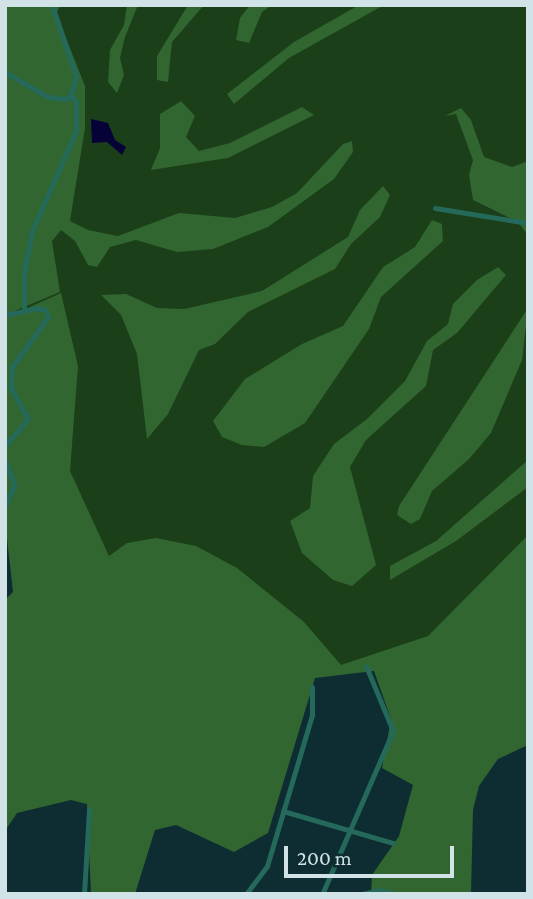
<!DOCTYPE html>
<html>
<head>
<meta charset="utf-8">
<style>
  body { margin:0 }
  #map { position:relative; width:533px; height:899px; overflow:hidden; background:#0d2d32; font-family:"Crimson Pro",serif }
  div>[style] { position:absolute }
  .green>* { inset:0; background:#1a3f19 }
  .forest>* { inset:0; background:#316630 }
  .water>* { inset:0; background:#060238 }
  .street>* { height:5px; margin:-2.5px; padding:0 2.5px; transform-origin:2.5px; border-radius:2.5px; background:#25695a }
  span { translate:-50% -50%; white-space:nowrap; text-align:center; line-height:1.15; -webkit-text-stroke:7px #0d2d32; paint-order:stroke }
  .frame { position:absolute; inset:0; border:7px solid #d1e3e6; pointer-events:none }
  .scale { position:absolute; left:284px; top:846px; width:170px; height:32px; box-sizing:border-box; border:4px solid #d1e3e6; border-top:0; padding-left:9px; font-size:21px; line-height:24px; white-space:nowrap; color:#d1e3e6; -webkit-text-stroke:5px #0d2d32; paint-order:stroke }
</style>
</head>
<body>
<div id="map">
  <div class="green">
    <div style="clip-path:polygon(18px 5px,528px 5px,528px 563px,475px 619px,336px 670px,108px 560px,5px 390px,5px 35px)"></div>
  </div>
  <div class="forest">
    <div style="clip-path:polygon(5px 5px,61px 5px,56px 13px,85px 86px,85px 128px,70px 221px,88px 230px,118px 236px,179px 213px,235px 218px,272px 207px,297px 193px,343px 144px,352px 141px,353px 152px,334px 179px,268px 227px,213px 249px,177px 252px,136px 240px,110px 247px,97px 267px,88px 265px,75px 241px,61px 230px,52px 241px,60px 292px,5px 315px)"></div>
    <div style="clip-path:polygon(127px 5px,138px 5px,125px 37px,120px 58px,124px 75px,117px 93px,108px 82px,110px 50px,124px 25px)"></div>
    <div style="clip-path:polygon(188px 5px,204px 5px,172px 42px,168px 82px,157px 80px,157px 56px)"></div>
    <div style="clip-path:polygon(250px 5px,272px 5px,262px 12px,249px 43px,236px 40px,240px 18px)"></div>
    <div style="clip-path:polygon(359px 5px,384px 5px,289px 58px,234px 104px,227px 94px,294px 42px)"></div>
    <div style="clip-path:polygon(181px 101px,195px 116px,186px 137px,199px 151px,230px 143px,302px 107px,314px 115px,228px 158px,151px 170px,160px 148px,160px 114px)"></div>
    <div style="clip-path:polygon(461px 108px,471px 120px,484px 157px,512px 167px,528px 161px,528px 235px,518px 222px,473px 200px,469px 175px,473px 160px,456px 114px,445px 116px)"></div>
    <div style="clip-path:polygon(383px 186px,390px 195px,380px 217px,351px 244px,335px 269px,248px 312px,215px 344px,199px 350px,168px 414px,147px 439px,137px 354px,121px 315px,101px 295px,126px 294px,157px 308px,184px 309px,262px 291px,348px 237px,360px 210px)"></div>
    <div style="clip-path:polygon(432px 220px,442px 224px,443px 241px,381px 297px,369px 329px,305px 423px,264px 447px,242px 445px,222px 437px,213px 421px,245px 379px,302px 344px,343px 326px,383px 267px,415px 247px)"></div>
    <div style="clip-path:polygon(498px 267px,506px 275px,457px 333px,433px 350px,426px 386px,366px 440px,350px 467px,376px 565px,352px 586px,333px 580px,302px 553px,290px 521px,310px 508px,313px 476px,334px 444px,367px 419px,405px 381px,427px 341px,448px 324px,453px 304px,477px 280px)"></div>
    <div style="clip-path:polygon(61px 293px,78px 366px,70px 471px,109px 556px,127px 543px,156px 538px,196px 546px,237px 568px,304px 622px,341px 665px,428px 636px,528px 535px,528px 745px,498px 759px,479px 786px,473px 810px,471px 894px,371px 894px,372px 875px,399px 836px,413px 785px,382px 768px,391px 719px,374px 671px,315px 678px,268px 833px,234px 852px,176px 825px,155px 830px,135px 894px,91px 894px,87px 804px,71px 800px,17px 813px,5px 831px,5px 600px,13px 592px,5px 521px,5px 318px)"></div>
    <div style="clip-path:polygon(528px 308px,522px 360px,491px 433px,469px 459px,432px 491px,420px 519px,411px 524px,397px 515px,399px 506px)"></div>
    <div style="clip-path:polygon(528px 460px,528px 487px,456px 541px,390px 580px,390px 566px,436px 541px)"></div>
  </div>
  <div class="water">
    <div style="clip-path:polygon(91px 119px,108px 123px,115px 140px,126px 147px,122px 155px,107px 142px,92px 143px)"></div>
  </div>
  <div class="street">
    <div style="left:5px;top:72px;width:50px;rotate:30.2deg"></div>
    <div style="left:48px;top:97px;width:18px;rotate:6deg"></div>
    <div style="left:66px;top:99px;width:6px;rotate:-39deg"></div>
    <div style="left:71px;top:95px;width:20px;rotate:-75deg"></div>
    <div style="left:76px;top:76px;width:75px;rotate:-108.7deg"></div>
    <div style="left:435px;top:208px;width:94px;rotate:9.2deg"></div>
    <div style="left:24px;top:308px;width:35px;rotate:-90deg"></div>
    <div style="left:24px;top:273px;width:43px;rotate:-79.2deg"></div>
    <div style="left:32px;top:231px;width:109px;rotate:-66.3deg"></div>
    <div style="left:76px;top:131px;width:29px;rotate:-90deg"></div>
    <div style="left:76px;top:102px;width:9px;rotate:-126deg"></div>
    <div style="left:5px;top:315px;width:33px;rotate:-12deg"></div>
    <div style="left:37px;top:308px;width:8px;rotate:14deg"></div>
    <div style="left:45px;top:310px;width:8px;rotate:67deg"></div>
    <div style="left:48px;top:317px;width:62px;rotate:125.8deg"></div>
    <div style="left:12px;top:367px;width:21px;rotate:93deg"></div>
    <div style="left:11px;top:388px;width:35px;rotate:61deg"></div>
    <div style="left:28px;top:419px;width:35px;rotate:131deg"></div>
    <div style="left:5px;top:460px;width:27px;rotate:70deg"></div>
    <div style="left:14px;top:485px;width:23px;rotate:113deg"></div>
    <div style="left:283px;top:811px;width:115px;rotate:16.2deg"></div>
    <div style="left:323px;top:892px;width:176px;rotate:-66.5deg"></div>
    <div style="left:393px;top:731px;width:70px;rotate:-112.6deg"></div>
    <div style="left:84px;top:894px;width:85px;rotate:-86.6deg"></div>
    <div style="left:246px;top:894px;width:35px;rotate:-53deg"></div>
    <div style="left:267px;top:866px;width:158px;rotate:-73.4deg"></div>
    <div style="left:312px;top:715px;width:28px;rotate:-90deg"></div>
    <div style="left:362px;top:894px;width:17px;rotate:-13deg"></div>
    <div style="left:379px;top:890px;width:16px;rotate:14deg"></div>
  </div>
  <div class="frame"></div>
  <div class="scale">200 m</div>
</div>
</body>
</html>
